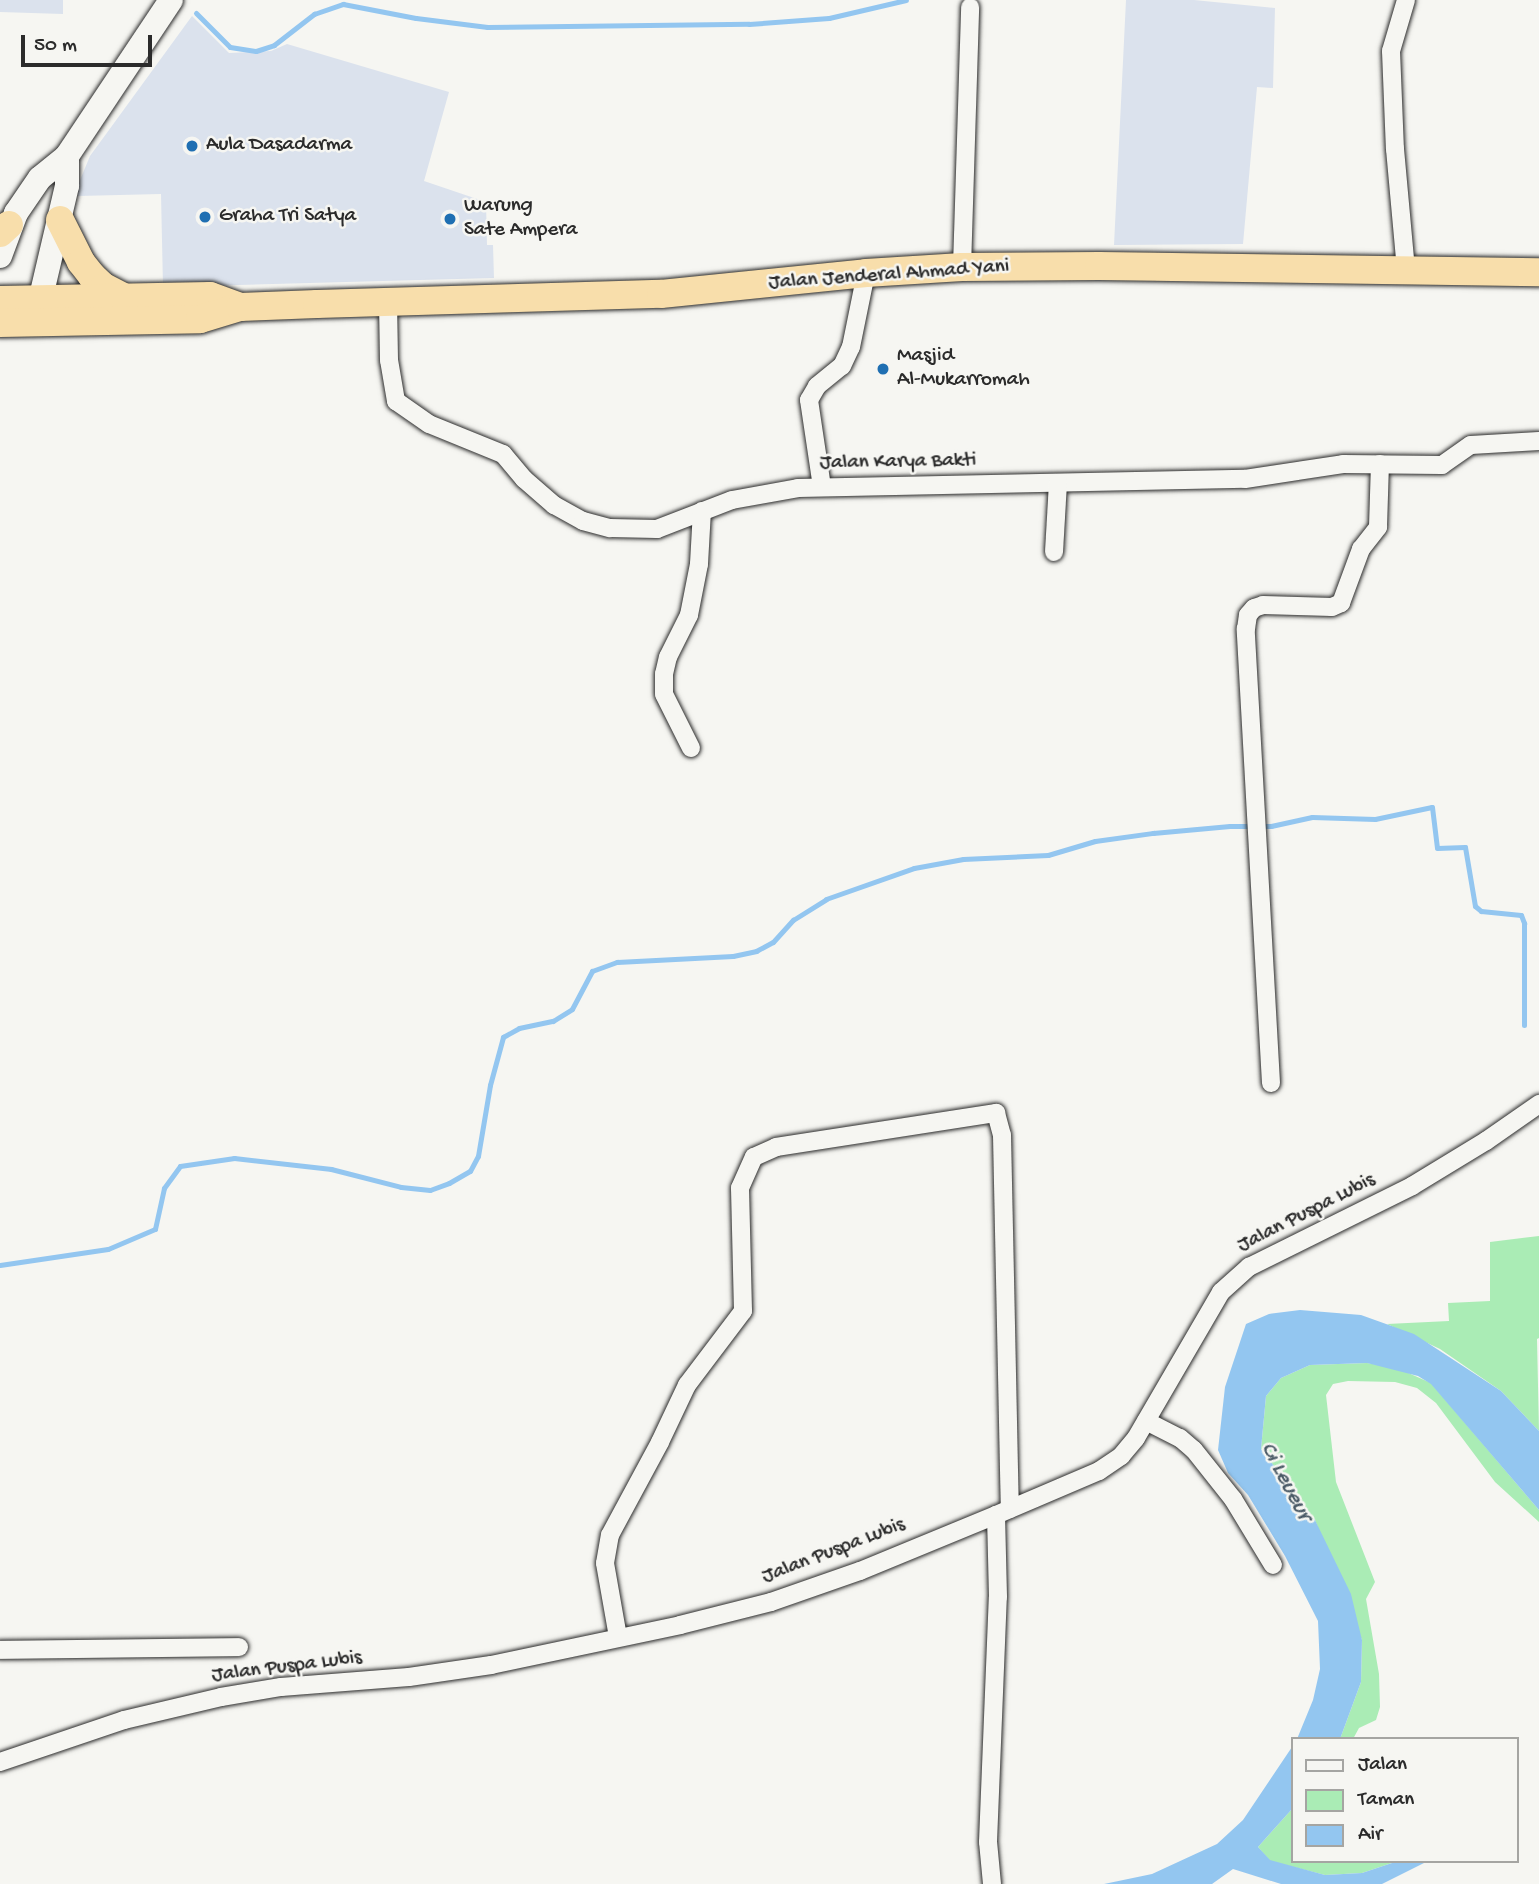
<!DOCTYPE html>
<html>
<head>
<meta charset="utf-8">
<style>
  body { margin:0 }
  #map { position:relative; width:1539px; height:1884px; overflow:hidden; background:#f6f6f2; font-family:"Gochi Hand",sans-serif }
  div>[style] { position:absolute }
  .built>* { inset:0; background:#dbe2ed }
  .green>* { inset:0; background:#aaecb5 }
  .water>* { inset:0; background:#93c6f0 }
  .stream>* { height:5px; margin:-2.5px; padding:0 2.5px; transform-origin:2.5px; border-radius:2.5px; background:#93c6f0 }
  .roads { filter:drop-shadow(0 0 2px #2b2b2b) drop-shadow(0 0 2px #2b2b2b) }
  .minor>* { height:18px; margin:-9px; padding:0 9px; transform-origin:9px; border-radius:9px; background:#f6f6f2 }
  .secondary>* { height:24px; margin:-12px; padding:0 12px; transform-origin:12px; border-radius:12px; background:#f6f6f2 }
  .trunk>* { height:28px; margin:-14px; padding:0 14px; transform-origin:14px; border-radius:14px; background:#f8deab }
  .dots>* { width:19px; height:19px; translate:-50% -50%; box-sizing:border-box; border:4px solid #f6f6f2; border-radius:50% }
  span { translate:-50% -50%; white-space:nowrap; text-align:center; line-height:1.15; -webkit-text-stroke:5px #f6f6f2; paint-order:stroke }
  .poi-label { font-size:21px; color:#2b2b2b }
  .left { translate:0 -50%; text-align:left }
  .street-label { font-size:21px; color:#2b2b2b }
  .water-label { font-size:23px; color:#4a5a66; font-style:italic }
  .legend { position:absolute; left:1291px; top:1737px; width:228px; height:126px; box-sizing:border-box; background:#f6f6f2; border:2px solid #a5a5a2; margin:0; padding:9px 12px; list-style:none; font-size:21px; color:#2b2b2b }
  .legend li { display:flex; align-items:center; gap:14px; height:35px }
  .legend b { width:35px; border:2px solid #a5a5a2 }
  .scale { position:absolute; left:21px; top:35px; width:131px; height:32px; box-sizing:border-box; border:4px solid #2b2b2b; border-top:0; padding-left:9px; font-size:21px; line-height:24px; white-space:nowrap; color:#2b2b2b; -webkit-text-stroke:5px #f6f6f2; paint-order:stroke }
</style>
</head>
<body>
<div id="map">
  <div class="built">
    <div style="clip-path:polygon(0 0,63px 0,63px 14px,0 12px)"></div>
    <div style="clip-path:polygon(1126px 0,1194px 0,1275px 8px,1273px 88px,1257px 87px,1243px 244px,1114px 245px)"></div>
    <div style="clip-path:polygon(192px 16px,229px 53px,271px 51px,287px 44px,449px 92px,424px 181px,486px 202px,487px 245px,493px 245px,494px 278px,163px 287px,161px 194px,78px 196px,78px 185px,90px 156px)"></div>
  </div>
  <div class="green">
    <div style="clip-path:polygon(1539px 1236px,1539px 1338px,1537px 1339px,1539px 1431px,1501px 1391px,1440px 1349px,1387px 1324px,1449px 1321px,1448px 1303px,1490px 1301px,1490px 1242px)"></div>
    <div style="clip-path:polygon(1367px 1363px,1397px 1368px,1431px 1383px,1539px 1510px,1539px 1522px,1495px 1482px,1436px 1403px,1417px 1388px,1395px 1382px,1348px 1381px,1333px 1384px,1326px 1395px,1336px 1482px,1375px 1582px,1366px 1599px,1379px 1674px,1380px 1707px,1376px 1720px,1359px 1728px,1353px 1739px,1340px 1739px,1361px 1682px,1362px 1640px,1315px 1520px,1261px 1449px,1266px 1396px,1281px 1378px,1310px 1365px)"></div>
    <div style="clip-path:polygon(1292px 1809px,1292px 1861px,1398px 1861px,1362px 1873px,1325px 1875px,1270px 1861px,1258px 1847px)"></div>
  </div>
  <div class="water">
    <div style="clip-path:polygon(1300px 1310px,1361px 1315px,1414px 1334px,1501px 1391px,1539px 1431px,1539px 1510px,1431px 1384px,1418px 1376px,1367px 1363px,1310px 1365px,1281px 1378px,1266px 1396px,1261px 1449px,1315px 1520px,1351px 1594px,1362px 1640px,1361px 1682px,1340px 1739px,1297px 1739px,1313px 1700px,1320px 1669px,1318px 1621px,1285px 1556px,1248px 1495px,1228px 1473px,1218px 1450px,1225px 1387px,1246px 1324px,1269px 1314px)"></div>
    <div style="clip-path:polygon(1292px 1747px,1292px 1809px,1258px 1847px,1270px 1860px,1325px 1875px,1362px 1873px,1398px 1861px,1428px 1861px,1382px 1884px,1281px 1884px,1233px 1869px,1212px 1884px,1104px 1884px,1152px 1874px,1217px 1844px,1243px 1820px)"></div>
  </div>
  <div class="stream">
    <div style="left:196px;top:13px;width:48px;rotate:45deg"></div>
    <div style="left:230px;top:47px;width:26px;rotate:9deg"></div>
    <div style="left:256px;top:51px;width:19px;rotate:-18deg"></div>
    <div style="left:274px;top:45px;width:51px;rotate:-37.8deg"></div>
    <div style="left:314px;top:14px;width:31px;rotate:-19deg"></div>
    <div style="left:343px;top:4px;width:74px;rotate:10.9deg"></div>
    <div style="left:416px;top:18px;width:72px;rotate:7.2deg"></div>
    <div style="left:487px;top:27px;width:262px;rotate:-0.7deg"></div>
    <div style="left:749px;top:24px;width:80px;rotate:-4.3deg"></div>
    <div style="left:829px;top:18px;width:79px;rotate:-13.2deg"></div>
    <div style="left:0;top:1265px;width:109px;rotate:-8.4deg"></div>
    <div style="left:108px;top:1249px;width:51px;rotate:-23.1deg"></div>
    <div style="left:155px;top:1229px;width:42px;rotate:-77.6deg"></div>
    <div style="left:164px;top:1188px;width:27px;rotate:-54deg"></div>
    <div style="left:180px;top:1166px;width:55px;rotate:-8.4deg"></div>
    <div style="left:234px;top:1158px;width:98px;rotate:6.5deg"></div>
    <div style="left:331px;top:1169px;width:72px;rotate:14.4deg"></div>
    <div style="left:401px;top:1187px;width:29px;rotate:6deg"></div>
    <div style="left:430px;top:1190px;width:20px;rotate:-20deg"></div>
    <div style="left:449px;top:1183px;width:24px;rotate:-30deg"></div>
    <div style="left:470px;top:1171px;width:17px;rotate:-62deg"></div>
    <div style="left:478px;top:1156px;width:72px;rotate:-80.4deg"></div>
    <div style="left:490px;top:1085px;width:50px;rotate:-74.8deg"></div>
    <div style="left:503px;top:1037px;width:18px;rotate:-29deg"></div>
    <div style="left:519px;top:1028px;width:35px;rotate:-12deg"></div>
    <div style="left:553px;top:1021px;width:22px;rotate:-32deg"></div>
    <div style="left:572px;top:1009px;width:43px;rotate:-62.2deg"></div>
    <div style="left:592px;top:971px;width:27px;rotate:-20deg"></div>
    <div style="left:617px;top:962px;width:116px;rotate:-3deg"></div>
    <div style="left:733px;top:956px;width:24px;rotate:-12deg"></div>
    <div style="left:756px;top:951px;width:19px;rotate:-28deg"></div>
    <div style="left:773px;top:942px;width:30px;rotate:-48deg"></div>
    <div style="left:793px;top:920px;width:39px;rotate:-32deg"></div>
    <div style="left:826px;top:899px;width:93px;rotate:-19.4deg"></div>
    <div style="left:914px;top:868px;width:50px;rotate:-10.4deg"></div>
    <div style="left:963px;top:859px;width:85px;rotate:-2.7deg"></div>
    <div style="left:1048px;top:855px;width:49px;rotate:-16.6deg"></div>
    <div style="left:1095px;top:841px;width:59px;rotate:-7.9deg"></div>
    <div style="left:1153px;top:833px;width:77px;rotate:-5.2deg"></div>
    <div style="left:1230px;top:826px;width:41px"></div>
    <div style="left:1271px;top:826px;width:42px;rotate:-12.4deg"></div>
    <div style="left:1312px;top:817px;width:63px;rotate:1.8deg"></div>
    <div style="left:1375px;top:819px;width:58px;rotate:-11.9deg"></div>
    <div style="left:1432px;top:807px;width:41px;rotate:83deg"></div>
    <div style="left:1437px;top:848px;width:28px;rotate:-2deg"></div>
    <div style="left:1465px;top:847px;width:60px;rotate:80.4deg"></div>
    <div style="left:1475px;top:906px;width:8px;rotate:40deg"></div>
    <div style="left:1481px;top:911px;width:40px;rotate:5.7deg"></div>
    <div style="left:1521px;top:915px;width:9px;rotate:69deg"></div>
    <div style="left:1524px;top:923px;width:102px;rotate:90deg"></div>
  </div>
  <div class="roads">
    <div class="minor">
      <div style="left:1406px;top:0;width:53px;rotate:106.4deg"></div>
      <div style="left:1391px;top:51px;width:98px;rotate:87.7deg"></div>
      <div style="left:1395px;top:149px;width:122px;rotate:84.8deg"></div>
      <div style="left:962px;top:267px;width:260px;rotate:-88.2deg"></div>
      <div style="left:388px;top:302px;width:58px;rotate:89deg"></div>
      <div style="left:389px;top:360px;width:42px;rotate:80.3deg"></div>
      <div style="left:396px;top:401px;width:40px;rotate:34.9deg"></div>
      <div style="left:429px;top:424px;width:80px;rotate:22.1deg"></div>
      <div style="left:503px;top:454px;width:33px;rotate:50deg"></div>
      <div style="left:524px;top:479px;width:40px;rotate:41deg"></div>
      <div style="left:554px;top:505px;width:33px;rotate:29deg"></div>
      <div style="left:583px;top:521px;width:28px;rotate:15deg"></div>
      <div style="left:610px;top:528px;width:47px;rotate:1.2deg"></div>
      <div style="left:657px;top:529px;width:80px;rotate:-21.1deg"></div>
      <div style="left:732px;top:500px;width:67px;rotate:-10.3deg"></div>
      <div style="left:798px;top:488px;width:447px;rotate:-1.2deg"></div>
      <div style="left:1245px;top:479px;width:99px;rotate:-8.7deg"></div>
      <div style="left:1343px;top:464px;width:99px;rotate:0.6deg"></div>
      <div style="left:1442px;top:465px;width:35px;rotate:-35deg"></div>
      <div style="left:1471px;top:445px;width:68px;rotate:-3.4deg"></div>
      <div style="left:822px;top:487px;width:88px;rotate:-98.5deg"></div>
      <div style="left:809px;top:400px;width:16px;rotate:-60deg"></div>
      <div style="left:817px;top:386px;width:32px;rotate:-39deg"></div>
      <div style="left:842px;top:366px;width:21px;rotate:-65deg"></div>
      <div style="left:851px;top:347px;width:76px;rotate:-78.5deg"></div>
      <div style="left:1054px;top:552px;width:69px;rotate:-86.7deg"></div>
      <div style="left:691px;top:748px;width:60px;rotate:-116.6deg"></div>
      <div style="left:664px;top:694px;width:20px;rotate:-90deg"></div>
      <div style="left:664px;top:674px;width:17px;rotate:-77deg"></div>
      <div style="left:668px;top:657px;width:47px;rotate:-63.4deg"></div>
      <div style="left:689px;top:615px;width:52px;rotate:-78.9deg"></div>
      <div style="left:699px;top:564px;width:53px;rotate:-86.8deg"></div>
      <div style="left:1271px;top:1083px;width:455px;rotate:-93.2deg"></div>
      <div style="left:1246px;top:629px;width:14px;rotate:-82deg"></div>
      <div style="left:1248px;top:615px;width:9px;rotate:-49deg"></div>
      <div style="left:1254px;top:608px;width:9px;rotate:-18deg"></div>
      <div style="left:1263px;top:605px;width:69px;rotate:1.7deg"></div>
      <div style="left:1332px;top:607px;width:10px;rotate:-24deg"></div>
      <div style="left:1341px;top:603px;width:58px;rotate:-69.7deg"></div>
      <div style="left:1361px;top:549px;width:28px;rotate:-52deg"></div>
      <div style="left:1378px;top:527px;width:63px;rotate:-88.2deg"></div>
      <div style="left:1146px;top:1421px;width:38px;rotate:27deg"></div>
      <div style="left:1180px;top:1438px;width:18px;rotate:41deg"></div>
      <div style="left:1194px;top:1450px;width:63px;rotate:51.5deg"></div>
      <div style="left:1233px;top:1499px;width:77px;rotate:58.8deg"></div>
      <div style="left:618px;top:1637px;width:75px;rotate:-100deg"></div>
      <div style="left:605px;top:1563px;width:28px;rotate:-80deg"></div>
      <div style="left:610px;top:1535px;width:106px;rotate:-61.7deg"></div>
      <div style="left:660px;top:1442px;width:63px;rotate:-64.7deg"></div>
      <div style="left:687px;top:1385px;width:93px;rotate:-52.9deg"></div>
      <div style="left:743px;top:1311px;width:123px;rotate:-91.4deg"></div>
      <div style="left:740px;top:1188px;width:34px;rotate:-66deg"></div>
      <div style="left:754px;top:1157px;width:24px;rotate:-24deg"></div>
      <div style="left:776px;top:1147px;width:223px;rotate:-8.8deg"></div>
      <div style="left:996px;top:1113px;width:23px;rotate:75deg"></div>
      <div style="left:1002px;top:1135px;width:374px;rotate:88.8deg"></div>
      <div style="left:0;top:1650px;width:239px;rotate:-0.7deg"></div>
      <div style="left:0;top:1762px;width:131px;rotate:-18.7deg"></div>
      <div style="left:124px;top:1720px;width:100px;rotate:-13.3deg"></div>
      <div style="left:221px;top:1697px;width:61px;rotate:-9.5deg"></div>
      <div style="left:281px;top:1687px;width:128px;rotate:-4.5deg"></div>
      <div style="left:409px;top:1677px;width:83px;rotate:-8.3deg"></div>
      <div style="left:491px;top:1665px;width:193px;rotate:-11.9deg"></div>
      <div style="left:680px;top:1625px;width:94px;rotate:-14.2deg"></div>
      <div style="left:771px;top:1602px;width:94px;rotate:-19.2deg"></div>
      <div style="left:860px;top:1571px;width:147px;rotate:-22.4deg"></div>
      <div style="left:996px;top:1515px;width:112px;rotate:-23.1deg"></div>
      <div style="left:1099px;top:1471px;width:27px;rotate:-34deg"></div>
      <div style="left:1121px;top:1456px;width:23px;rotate:-50deg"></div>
      <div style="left:1136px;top:1438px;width:169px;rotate:-59.8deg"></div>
      <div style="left:1221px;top:1292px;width:38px;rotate:-42deg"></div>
      <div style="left:1249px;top:1267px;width:182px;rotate:-26.4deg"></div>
      <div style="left:1412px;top:1186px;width:87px;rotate:-31.3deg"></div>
      <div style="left:1486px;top:1141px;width:65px;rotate:-34.9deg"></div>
      <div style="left:992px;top:1884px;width:42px;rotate:-95.4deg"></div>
      <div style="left:988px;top:1842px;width:245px;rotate:-87.7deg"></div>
      <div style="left:998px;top:1597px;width:82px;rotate:-91.4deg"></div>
    </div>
    <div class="secondary">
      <div style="left:0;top:256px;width:46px;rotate:-69.6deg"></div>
      <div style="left:16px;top:213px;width:42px;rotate:-55.6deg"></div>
      <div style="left:40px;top:178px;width:35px;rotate:-39deg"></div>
      <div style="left:67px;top:156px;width:187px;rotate:-56.3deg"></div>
      <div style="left:36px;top:318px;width:136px;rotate:-76.8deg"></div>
      <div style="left:67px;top:186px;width:30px;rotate:-90deg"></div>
    </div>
    <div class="trunk">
      <div style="left:60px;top:220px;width:47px;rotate:63.4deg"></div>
      <div style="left:81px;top:262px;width:18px;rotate:52deg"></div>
      <div style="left:92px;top:276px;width:16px;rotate:43deg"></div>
      <div style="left:104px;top:287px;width:25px;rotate:27deg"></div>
      <div style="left:0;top:233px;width:12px;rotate:-42deg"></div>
      <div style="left:0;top:300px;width:210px;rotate:-1.1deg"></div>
      <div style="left:210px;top:296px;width:32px;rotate:20deg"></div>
      <div style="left:0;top:323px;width:200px;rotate:-1.1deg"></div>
      <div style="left:200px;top:319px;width:42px;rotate:-16.7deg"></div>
      <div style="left:240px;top:307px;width:77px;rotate:-2.2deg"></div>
      <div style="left:317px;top:304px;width:344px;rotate:-1.7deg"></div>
      <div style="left:661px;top:294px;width:206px;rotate:-5.8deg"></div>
      <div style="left:866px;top:273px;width:96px;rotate:-3.6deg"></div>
      <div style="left:962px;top:267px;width:137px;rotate:-0.4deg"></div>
      <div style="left:1099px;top:266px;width:440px;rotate:0.8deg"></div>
    </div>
  </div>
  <div class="dots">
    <div style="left:192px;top:146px;background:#1f6fb2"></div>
    <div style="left:205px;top:217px;background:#1f6fb2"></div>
    <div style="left:450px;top:219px;background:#1f6fb2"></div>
    <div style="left:883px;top:369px;background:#1f6fb2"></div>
  </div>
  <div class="poi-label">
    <span class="left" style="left:206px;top:146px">Aula Dasadarma</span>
    <span class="left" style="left:464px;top:219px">Warung<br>Sate Ampera</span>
    <span class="left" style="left:219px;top:217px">Graha Tri Satya</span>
    <span class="left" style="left:897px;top:369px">Masjid<br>Al-Mukarromah</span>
  </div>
  <div class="street-label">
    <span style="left:889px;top:276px;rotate:-4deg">Jalan Jenderal Ahmad Yani</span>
    <span style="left:898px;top:463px;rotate:-1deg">Jalan Karya Bakti</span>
    <span style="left:1307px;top:1214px;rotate:-27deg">Jalan Puspa Lubis</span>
    <span style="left:834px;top:1552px;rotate:-21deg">Jalan Puspa Lubis</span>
    <span style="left:287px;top:1668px;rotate:-7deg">Jalan Puspa Lubis</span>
  </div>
  <div class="water-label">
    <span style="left:1285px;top:1482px;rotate:62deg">Ci Leueur</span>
  </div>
  <ul class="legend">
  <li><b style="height:9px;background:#f6f6f2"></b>Jalan</li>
  <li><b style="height:19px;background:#aaecb5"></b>Taman</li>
  <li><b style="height:19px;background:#93c6f0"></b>Air</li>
  </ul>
  <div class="scale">50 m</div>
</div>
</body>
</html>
